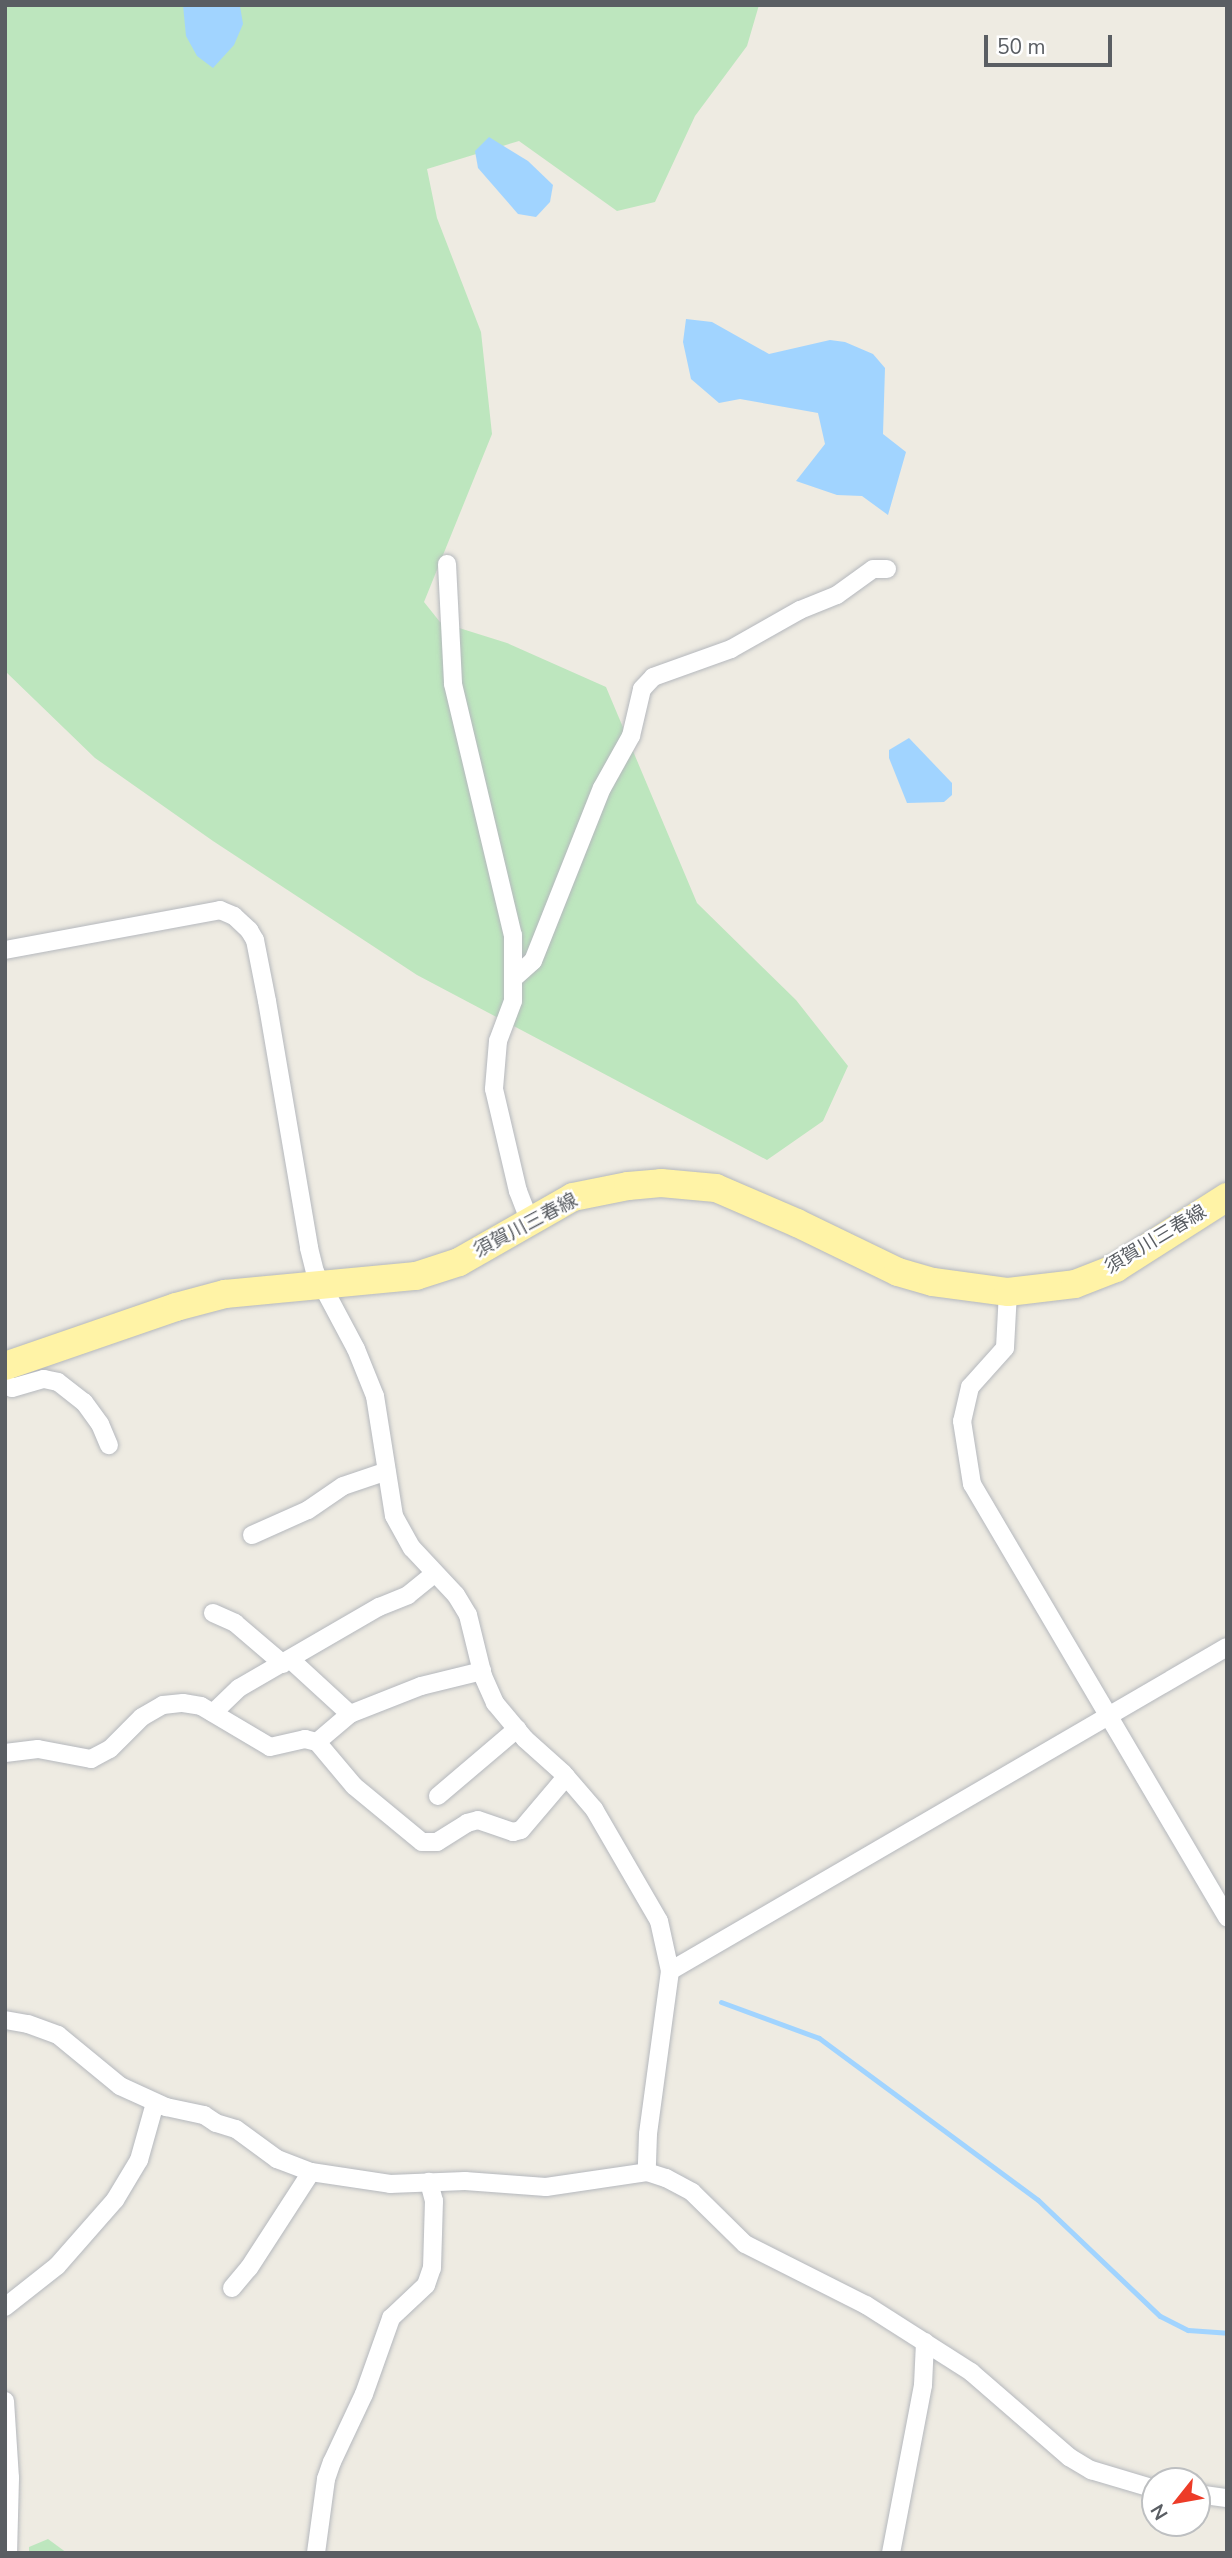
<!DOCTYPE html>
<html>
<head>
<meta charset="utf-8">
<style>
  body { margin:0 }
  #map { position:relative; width:1232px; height:2558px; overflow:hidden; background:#eeebe2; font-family:"Nunito Sans","Noto Sans JP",sans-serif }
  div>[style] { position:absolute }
  .green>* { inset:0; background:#bde6be }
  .water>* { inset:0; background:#a1d4ff }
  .stream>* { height:5px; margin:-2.5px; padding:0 2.5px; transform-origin:2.5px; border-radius:2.5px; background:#a1d4ff }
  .roads { filter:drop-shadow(0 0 2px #b5b8bd) drop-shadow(0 0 2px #b5b8bd) }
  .street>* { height:18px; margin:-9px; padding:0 9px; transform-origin:9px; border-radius:9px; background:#fff }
  .primary>* { height:28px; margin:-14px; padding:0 14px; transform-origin:14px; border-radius:14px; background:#fff3a6 }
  span { translate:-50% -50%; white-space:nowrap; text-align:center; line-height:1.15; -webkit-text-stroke:5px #fff; paint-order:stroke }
  .street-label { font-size:19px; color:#5a5e63 }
  .frame { position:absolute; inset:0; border:7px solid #5a5e63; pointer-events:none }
  .north { position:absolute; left:1141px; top:2467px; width:70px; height:70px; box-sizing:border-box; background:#fff; border:2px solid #bdbfc1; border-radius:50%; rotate:239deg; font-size:19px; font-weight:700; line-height:28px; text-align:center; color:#5a5e63 }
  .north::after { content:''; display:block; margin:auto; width:24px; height:32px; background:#ed3c28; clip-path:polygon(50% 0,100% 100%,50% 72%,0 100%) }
  .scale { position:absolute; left:984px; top:35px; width:128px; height:32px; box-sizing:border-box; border:4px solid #5a5e63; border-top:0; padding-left:9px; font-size:21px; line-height:24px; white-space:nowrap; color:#5a5e63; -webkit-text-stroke:5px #fff; paint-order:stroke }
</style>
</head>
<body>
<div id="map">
  <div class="green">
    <div style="clip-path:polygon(5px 5px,759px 5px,747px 46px,695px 116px,655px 202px,617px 211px,519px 141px,427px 169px,437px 218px,481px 332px,492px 434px,424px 602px,440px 622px,507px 643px,606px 687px,697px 903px,796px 1000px,848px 1066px,823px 1121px,767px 1160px,417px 975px,213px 841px,95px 758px,5px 671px)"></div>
    <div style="clip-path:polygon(48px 2539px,67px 2553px,29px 2553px,29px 2547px)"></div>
  </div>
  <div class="water">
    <div style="clip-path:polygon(183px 5px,240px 6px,243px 24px,234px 45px,213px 68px,197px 56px,186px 36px)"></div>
    <div style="clip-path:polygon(489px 137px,528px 161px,553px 185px,550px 202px,536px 217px,518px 214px,478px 168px,475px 151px)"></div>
    <div style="clip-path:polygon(686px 319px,712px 322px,769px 354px,830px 340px,845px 342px,873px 354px,885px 368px,883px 434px,906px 452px,888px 515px,862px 496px,837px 495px,796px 481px,825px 444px,818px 413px,740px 399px,719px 403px,691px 379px,683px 342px)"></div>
    <div style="clip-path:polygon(909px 738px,952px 783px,952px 795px,944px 802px,907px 803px,889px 758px,889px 750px)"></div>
  </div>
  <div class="stream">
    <div style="left:721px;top:2002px;width:104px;rotate:20.2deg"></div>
    <div style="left:819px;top:2038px;width:272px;rotate:36.5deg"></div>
    <div style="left:1038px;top:2200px;width:168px;rotate:43.6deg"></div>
    <div style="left:1160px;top:2316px;width:31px;rotate:27deg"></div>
    <div style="left:1188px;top:2330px;width:39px;rotate:4deg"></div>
  </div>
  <div class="roads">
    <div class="street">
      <div style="left:447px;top:564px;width:120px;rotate:87.1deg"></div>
      <div style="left:453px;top:684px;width:258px;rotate:76.6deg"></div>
      <div style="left:513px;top:935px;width:66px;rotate:90deg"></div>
      <div style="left:513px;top:1001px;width:43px;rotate:110.6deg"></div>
      <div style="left:498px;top:1041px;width:48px;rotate:94.8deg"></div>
      <div style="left:494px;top:1089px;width:105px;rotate:76.8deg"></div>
      <div style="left:518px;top:1191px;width:22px;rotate:69deg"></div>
      <div style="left:526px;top:1212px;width:10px;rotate:45deg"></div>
      <div style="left:5px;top:950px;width:219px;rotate:-10.5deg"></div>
      <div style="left:220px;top:910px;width:15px;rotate:23deg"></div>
      <div style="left:234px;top:916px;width:21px;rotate:43deg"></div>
      <div style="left:249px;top:930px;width:12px;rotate:59deg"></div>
      <div style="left:255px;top:940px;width:62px;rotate:78.9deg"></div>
      <div style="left:267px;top:1001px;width:251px;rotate:80.3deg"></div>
      <div style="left:309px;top:1248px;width:25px;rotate:76deg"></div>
      <div style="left:315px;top:1272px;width:87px;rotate:62deg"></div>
      <div style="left:356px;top:1349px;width:51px;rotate:68deg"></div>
      <div style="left:375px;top:1396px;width:121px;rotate:81deg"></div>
      <div style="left:394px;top:1516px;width:37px;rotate:61deg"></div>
      <div style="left:412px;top:1548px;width:64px;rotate:46.9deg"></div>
      <div style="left:456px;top:1595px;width:23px;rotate:59deg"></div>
      <div style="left:468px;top:1615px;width:63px;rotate:76.2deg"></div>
      <div style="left:483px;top:1676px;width:30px;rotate:66deg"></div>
      <div style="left:495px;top:1703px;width:47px;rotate:50.2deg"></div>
      <div style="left:525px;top:1739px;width:51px;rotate:41.8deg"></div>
      <div style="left:563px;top:1773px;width:48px;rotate:49.3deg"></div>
      <div style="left:594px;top:1809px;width:129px;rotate:59.9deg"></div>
      <div style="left:659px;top:1921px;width:51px;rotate:77.6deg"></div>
      <div style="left:670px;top:1971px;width:164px;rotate:97.7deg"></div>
      <div style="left:648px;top:2134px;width:38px;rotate:92deg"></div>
      <div style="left:515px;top:977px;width:24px;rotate:-42deg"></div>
      <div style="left:533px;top:961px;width:186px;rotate:-68.3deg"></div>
      <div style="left:602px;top:788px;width:60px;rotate:-60.9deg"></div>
      <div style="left:631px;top:736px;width:48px;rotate:-76.8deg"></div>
      <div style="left:642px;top:689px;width:16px;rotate:-47deg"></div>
      <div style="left:653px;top:677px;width:83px;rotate:-19.7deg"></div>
      <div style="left:731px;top:649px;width:79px;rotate:-29.5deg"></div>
      <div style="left:800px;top:610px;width:40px;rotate:-22deg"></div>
      <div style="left:837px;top:595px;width:44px;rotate:-35.8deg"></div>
      <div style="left:873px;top:569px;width:14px"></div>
      <div style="left:1008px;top:1292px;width:56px;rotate:93.1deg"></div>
      <div style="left:1005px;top:1348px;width:52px;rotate:131.9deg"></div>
      <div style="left:970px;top:1387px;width:35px;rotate:103deg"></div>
      <div style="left:962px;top:1421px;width:64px;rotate:81deg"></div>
      <div style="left:972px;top:1484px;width:503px;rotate:59.51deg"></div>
      <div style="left:5px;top:1382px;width:9px;rotate:41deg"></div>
      <div style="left:12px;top:1388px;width:33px;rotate:-16deg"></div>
      <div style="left:44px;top:1379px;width:14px;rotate:12deg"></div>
      <div style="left:58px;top:1382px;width:33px;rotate:38deg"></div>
      <div style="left:84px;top:1402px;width:27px;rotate:54deg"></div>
      <div style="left:100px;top:1424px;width:23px;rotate:67deg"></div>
      <div style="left:252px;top:1535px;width:61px;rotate:-24.1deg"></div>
      <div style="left:308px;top:1510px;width:42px;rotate:-34.4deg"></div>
      <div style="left:343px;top:1486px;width:46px;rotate:-18.8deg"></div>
      <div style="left:213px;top:1613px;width:24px;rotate:24deg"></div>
      <div style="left:235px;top:1623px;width:63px;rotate:40.5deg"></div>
      <div style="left:291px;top:1660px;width:80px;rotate:42.5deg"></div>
      <div style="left:213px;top:1713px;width:36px;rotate:-44deg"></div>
      <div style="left:239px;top:1688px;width:162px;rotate:-30.1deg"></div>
      <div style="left:379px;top:1607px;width:31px;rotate:-22deg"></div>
      <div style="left:408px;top:1595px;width:33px;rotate:-39deg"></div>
      <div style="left:317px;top:1742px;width:43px;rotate:-40.3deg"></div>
      <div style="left:350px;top:1714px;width:76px;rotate:-21.5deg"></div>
      <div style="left:421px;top:1686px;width:63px;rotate:-13.8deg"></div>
      <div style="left:5px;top:1753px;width:33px;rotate:-7deg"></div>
      <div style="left:38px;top:1749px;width:54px;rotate:10.7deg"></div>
      <div style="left:91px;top:1759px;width:21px;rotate:-28deg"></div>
      <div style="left:110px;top:1749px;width:45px;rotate:-45deg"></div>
      <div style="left:142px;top:1717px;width:24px;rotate:-30deg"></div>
      <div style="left:163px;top:1705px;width:20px;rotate:-6deg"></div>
      <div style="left:183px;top:1703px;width:18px;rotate:9deg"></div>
      <div style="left:201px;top:1706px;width:80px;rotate:30.7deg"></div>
      <div style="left:270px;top:1747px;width:36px;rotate:-13deg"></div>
      <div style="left:305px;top:1739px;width:12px;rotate:14deg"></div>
      <div style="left:317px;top:1742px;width:57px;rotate:49.9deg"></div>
      <div style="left:354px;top:1786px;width:88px;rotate:39.5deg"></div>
      <div style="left:422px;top:1842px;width:15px"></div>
      <div style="left:437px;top:1842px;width:36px;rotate:-32deg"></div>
      <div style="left:467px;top:1823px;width:11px;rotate:-15deg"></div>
      <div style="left:478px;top:1820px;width:37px;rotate:19deg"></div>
      <div style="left:513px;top:1832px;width:8px;rotate:-14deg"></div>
      <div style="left:521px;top:1830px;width:70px;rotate:-49.7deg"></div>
      <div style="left:438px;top:1796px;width:104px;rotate:-40.3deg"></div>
      <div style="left:670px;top:1971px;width:644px;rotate:-30.19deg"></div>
      <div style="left:5px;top:2020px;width:23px;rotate:10deg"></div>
      <div style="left:28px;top:2024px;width:32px;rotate:20deg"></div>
      <div style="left:58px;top:2035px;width:80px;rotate:39.4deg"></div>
      <div style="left:120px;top:2086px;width:51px;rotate:24.5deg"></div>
      <div style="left:166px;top:2107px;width:39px;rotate:12deg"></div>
      <div style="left:204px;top:2115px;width:14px;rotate:34deg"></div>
      <div style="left:216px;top:2123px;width:21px;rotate:17deg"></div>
      <div style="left:236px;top:2129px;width:51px;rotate:36.2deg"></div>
      <div style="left:277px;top:2159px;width:36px;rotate:21deg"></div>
      <div style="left:311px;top:2172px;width:80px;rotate:8.6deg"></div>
      <div style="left:390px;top:2184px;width:75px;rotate:-2.3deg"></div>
      <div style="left:465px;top:2181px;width:81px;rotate:4.2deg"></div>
      <div style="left:546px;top:2187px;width:102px;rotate:-8.4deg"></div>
      <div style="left:647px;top:2172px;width:20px;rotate:18deg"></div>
      <div style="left:666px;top:2178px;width:30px;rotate:28deg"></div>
      <div style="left:692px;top:2192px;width:74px;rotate:44.5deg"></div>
      <div style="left:745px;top:2244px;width:136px;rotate:26.8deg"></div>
      <div style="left:866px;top:2305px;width:125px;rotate:32.5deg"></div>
      <div style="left:971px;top:2372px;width:130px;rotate:40.9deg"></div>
      <div style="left:1069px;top:2457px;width:26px;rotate:31deg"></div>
      <div style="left:1091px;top:2470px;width:67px;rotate:16.5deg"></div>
      <div style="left:232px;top:2288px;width:26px;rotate:-50deg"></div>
      <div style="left:249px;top:2268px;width:114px;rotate:-57.1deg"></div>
      <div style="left:5px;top:2307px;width:66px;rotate:-38.3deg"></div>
      <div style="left:57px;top:2266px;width:88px;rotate:-48.7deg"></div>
      <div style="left:115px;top:2200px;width:47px;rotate:-59deg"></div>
      <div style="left:139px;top:2160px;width:59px;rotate:-74.3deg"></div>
      <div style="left:5px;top:2401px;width:77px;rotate:86.3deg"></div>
      <div style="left:10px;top:2478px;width:75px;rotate:91.5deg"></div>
      <div style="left:1197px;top:2494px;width:30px;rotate:8deg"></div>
      <div style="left:316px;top:2553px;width:75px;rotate:-82.3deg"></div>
      <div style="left:326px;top:2479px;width:18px;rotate:-71deg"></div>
      <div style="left:332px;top:2462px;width:75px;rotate:-64.8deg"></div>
      <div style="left:364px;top:2394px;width:81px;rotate:-70.4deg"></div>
      <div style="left:391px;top:2318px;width:48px;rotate:-43.3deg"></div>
      <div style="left:426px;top:2285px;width:18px;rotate:-71deg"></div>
      <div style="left:432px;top:2268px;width:67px;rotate:-88.3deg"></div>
      <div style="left:434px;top:2201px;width:20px;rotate:-105deg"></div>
      <div style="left:891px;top:2553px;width:171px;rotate:-79.2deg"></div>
      <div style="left:923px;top:2385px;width:43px;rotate:-87.3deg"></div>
    </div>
    <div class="primary">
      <div style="left:5px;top:1366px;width:181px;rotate:-19deg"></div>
      <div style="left:176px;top:1307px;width:51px;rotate:-14.9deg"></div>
      <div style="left:225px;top:1294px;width:192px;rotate:-5.4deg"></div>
      <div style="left:416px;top:1276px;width:45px;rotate:-18deg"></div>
      <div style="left:459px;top:1262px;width:131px;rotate:-29.7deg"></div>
      <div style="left:573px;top:1197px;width:56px;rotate:-11.3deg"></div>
      <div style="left:628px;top:1186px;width:33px;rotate:-5deg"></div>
      <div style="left:661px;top:1183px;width:55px;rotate:5.2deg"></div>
      <div style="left:716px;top:1188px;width:88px;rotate:23.4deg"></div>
      <div style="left:797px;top:1223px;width:112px;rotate:25.9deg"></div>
      <div style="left:898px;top:1272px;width:36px;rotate:16deg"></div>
      <div style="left:933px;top:1282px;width:76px;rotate:7.6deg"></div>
      <div style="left:1008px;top:1292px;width:67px;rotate:-6.8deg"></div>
      <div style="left:1075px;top:1284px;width:44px;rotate:-21.3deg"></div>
      <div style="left:1116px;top:1268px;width:132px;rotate:-32.6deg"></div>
    </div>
  </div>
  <div class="street-label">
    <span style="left:526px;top:1226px;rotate:-28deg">須賀川三春線</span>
    <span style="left:1156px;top:1240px;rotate:-31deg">須賀川三春線</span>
  </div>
  <div class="frame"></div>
  <div class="north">N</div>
  <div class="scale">50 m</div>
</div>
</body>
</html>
